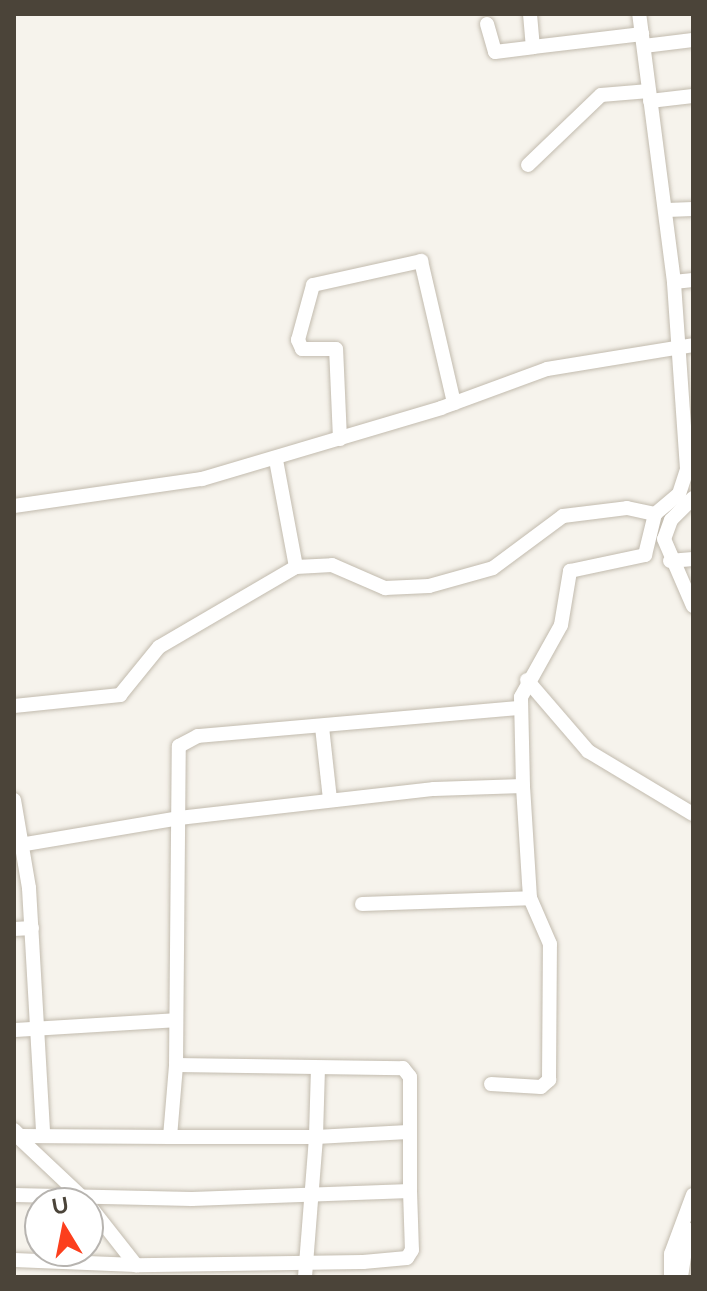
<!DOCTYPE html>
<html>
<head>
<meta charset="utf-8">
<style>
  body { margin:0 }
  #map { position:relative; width:707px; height:1291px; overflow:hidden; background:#f6f3ec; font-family:Raleway,sans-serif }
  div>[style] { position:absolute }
  .roads { filter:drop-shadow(0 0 2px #c2bbae) drop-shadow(0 0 2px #c2bbae) }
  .minor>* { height:14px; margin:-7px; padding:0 7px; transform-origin:7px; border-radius:7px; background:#fff }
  span { translate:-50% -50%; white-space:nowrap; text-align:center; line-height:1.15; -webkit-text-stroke:7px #fff; paint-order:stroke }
  .frame { position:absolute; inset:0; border:16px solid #4b4439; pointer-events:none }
  .north { position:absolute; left:24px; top:1187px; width:80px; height:80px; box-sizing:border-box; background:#fff; border:2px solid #b7b4b0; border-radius:50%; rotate:350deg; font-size:22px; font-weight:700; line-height:32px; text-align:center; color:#4b4439 }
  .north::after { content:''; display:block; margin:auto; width:28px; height:36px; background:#fc3f1d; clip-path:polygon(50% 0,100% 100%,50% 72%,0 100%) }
</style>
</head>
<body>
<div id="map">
  <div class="roads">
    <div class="minor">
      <div style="left:530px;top:14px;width:33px;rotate:85deg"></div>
      <div style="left:533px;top:47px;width:110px;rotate:-6.8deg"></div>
      <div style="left:487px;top:24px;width:29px;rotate:74deg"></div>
      <div style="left:495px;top:52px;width:38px;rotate:-7deg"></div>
      <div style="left:644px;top:46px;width:49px;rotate:-7deg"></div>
      <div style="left:650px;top:101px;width:43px;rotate:-6.6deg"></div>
      <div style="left:528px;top:165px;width:101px;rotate:-43.8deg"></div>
      <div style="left:601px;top:95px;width:48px;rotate:-4.8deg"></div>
      <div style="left:667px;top:210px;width:26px;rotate:-2deg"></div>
      <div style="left:674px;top:282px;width:19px;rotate:-6deg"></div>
      <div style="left:340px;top:439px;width:90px;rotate:-92.5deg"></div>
      <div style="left:336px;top:349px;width:34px;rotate:180deg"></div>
      <div style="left:302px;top:349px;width:10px;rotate:-114deg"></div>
      <div style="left:298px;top:340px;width:57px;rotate:-74.7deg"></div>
      <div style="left:313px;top:285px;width:111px;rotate:-12.5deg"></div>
      <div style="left:421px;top:261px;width:146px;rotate:76.9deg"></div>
      <div style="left:276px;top:460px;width:109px;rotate:79.4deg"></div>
      <div style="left:693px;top:498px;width:31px;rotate:135deg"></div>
      <div style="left:671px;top:520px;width:20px;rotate:110deg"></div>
      <div style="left:664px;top:539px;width:73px;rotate:66.6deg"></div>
      <div style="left:14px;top:506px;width:190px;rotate:-8.2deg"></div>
      <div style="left:202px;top:479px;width:249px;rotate:-16.5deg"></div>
      <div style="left:441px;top:408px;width:113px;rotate:-20.2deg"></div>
      <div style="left:547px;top:369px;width:148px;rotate:-9.3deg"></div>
      <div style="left:670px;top:561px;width:23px;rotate:-5deg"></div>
      <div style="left:527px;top:680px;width:94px;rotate:49.3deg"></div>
      <div style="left:588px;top:751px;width:122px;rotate:31deg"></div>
      <div style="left:14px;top:706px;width:107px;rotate:-5.9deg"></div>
      <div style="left:120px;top:695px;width:62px;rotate:-50.9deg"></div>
      <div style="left:159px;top:647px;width:159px;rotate:-30.3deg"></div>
      <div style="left:296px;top:567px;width:36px;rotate:-3deg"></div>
      <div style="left:332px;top:565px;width:58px;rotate:23.5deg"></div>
      <div style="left:385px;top:588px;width:44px;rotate:-2.6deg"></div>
      <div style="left:429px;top:586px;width:66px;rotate:-15.7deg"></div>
      <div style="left:493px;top:568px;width:87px;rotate:-36.6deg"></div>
      <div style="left:563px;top:516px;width:64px;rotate:-7.1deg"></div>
      <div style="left:627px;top:508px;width:29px;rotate:12deg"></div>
      <div style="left:655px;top:514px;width:31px;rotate:-40deg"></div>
      <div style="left:679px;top:494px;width:26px;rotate:-72deg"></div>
      <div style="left:687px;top:469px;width:187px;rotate:-94deg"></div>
      <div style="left:674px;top:282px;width:270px;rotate:-97.4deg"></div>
      <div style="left:322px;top:727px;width:73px;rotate:83.7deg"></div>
      <div style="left:14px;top:800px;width:89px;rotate:80.3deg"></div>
      <div style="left:29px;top:888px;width:246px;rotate:86.7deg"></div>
      <div style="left:14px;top:846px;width:167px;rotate:-9.6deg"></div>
      <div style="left:179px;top:818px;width:257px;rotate:-6.5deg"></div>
      <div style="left:434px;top:789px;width:89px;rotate:-1.9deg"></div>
      <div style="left:523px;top:786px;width:89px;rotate:-91.3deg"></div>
      <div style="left:521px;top:697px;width:82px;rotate:-60.9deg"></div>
      <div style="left:561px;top:625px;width:55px;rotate:-80.5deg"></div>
      <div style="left:570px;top:571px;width:77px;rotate:-12deg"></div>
      <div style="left:645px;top:555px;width:42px;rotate:-76.3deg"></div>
      <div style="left:362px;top:904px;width:168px;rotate:-2deg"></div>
      <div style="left:530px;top:898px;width:112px;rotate:-93.6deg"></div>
      <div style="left:14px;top:929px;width:18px;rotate:-3deg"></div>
      <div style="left:14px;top:1030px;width:162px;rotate:-3.5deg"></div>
      <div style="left:176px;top:1065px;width:227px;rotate:0.8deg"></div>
      <div style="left:403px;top:1068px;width:11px;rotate:52deg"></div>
      <div style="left:410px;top:1077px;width:114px;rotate:90deg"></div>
      <div style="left:318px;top:1068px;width:69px;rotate:91.7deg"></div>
      <div style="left:316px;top:1137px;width:92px;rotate:-3.1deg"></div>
      <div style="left:491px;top:1084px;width:50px;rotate:3.4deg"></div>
      <div style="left:541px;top:1087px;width:11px;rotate:-41deg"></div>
      <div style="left:549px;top:1080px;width:136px;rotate:-89.6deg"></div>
      <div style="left:550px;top:944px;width:50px;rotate:-113.5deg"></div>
      <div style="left:14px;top:1130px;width:8px;rotate:45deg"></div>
      <div style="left:20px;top:1136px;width:150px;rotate:0.4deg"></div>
      <div style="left:16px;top:1135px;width:95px;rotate:43.3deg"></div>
      <div style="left:14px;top:1195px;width:178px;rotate:1.3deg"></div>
      <div style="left:192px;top:1199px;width:218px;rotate:-2.1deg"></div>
      <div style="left:410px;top:1191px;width:59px;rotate:88.1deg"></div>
      <div style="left:412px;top:1250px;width:9px;rotate:122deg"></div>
      <div style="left:407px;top:1258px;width:44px;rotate:174.8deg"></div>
      <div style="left:363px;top:1262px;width:227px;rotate:179.2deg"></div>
      <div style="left:136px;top:1265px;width:122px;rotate:-177.7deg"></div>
      <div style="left:88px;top:1204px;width:78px;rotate:51.8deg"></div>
      <div style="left:305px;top:1277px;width:140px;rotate:-85.5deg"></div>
      <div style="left:316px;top:1137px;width:146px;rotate:180deg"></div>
      <div style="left:170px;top:1137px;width:72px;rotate:-85.2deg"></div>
      <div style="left:176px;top:1065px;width:319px;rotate:-89.5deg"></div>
      <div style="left:179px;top:746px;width:21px;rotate:-28deg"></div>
      <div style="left:198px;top:736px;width:323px;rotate:-5deg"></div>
      <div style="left:671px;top:1277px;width:23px;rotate:-90deg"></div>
      <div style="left:671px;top:1254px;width:63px;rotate:-69.6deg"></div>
      <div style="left:681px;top:1277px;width:48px;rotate:-81.5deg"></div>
    </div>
  </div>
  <div class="frame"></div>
  <div class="north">U</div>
</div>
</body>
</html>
